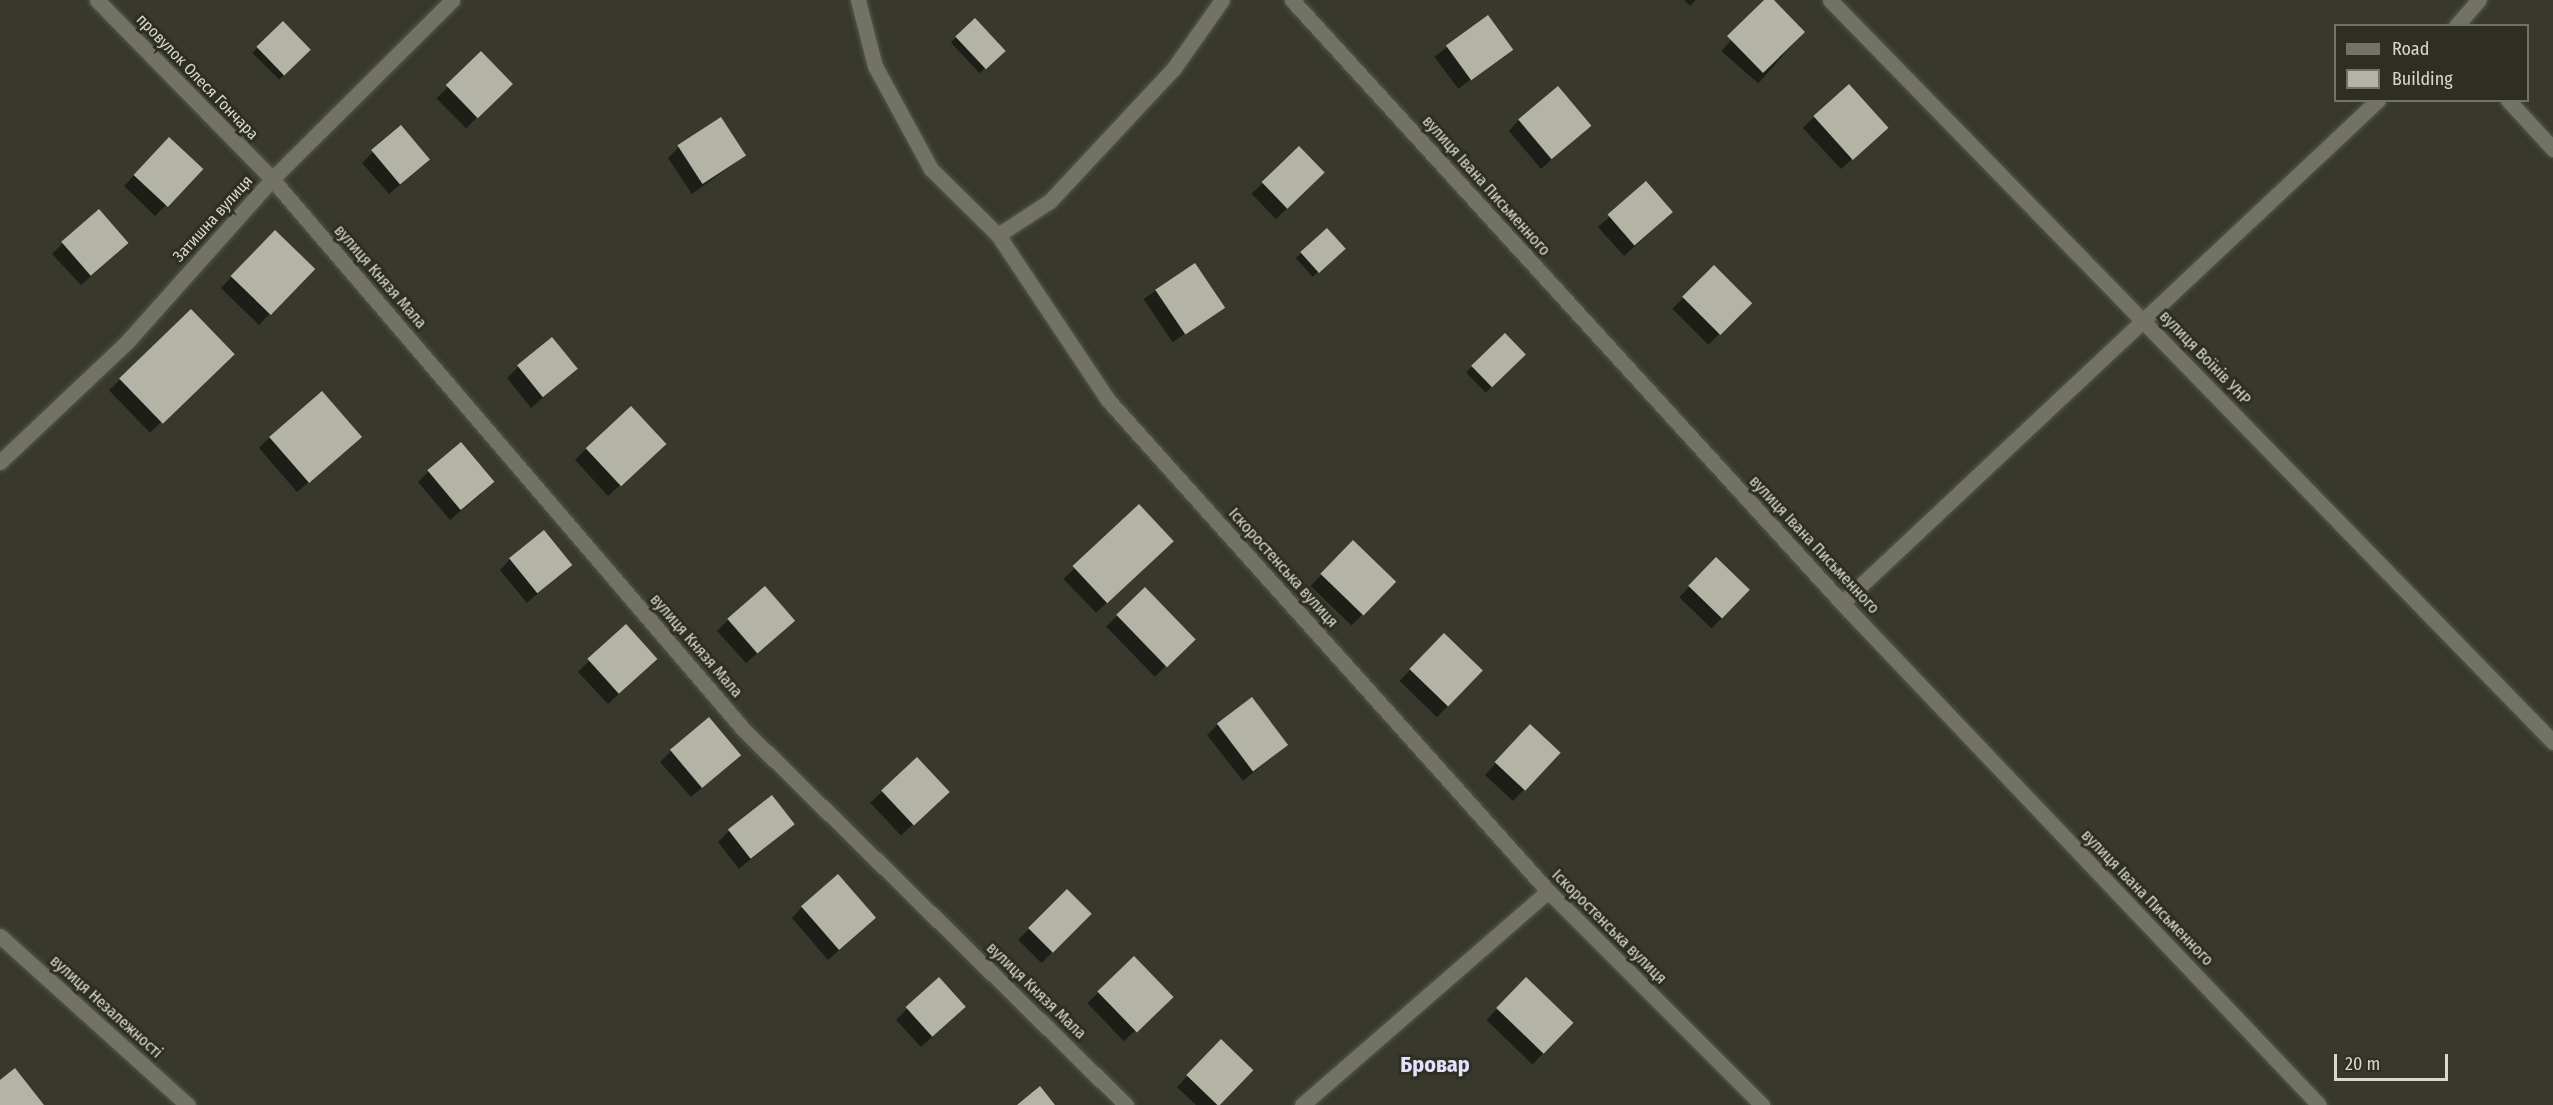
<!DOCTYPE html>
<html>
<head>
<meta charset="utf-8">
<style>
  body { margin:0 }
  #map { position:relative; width:2553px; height:1105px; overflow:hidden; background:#38392c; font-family:"Fira Sans Condensed",sans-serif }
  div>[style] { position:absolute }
  .shadow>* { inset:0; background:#0007; transform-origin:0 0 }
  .building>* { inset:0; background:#b3b4a5; transform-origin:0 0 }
  .roads { filter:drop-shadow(0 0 2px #56574c) drop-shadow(0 0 2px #56574c) }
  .service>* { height:15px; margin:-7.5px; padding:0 7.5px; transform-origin:7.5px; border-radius:7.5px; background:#737365 }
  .minor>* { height:15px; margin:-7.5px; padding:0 7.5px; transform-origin:7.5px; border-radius:7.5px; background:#737365 }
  span { translate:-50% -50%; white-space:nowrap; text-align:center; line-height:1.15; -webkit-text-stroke:6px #2e2e22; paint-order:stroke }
  .street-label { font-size:16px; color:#d8d8d0 }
  .district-label { font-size:22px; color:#e3e1fe; font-weight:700 }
  .legend { position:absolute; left:2334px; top:24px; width:195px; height:78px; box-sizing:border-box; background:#2e2e22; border:2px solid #727268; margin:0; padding:8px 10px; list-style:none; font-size:18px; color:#d8d8d0 }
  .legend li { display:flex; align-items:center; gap:12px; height:30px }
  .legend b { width:30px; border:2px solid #727268 }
  .scale { position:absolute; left:2334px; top:1054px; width:114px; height:27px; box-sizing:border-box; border:3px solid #d8d8d0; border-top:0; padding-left:8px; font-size:18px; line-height:21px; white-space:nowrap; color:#d8d8d0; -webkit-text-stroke:4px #2e2e22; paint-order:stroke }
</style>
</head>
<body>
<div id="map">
  <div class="shadow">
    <div style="clip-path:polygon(1684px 0,1696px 0,1690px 6px)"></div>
    <div style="left:1766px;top:0;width:49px;height:68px;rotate:41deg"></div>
    <div style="left:1487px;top:17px;width:40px;height:66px;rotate:53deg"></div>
    <div style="left:975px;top:20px;width:42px;height:33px;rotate:47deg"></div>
    <div style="left:282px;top:23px;width:38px;height:42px;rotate:45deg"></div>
    <div style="left:481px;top:54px;width:42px;height:63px;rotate:45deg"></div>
    <div style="clip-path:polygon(1814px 117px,1875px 138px,1841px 169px,1803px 128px)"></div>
    <div style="clip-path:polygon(1519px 120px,1578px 136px,1541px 169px,1509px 131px)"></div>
    <div style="clip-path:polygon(679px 147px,744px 156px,692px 194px,668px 158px)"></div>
    <div style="left:1299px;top:148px;width:35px;height:66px;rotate:46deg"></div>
    <div style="clip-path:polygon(158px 150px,201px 169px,155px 216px,124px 186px)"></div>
    <div style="clip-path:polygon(373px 152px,417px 170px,389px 194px,362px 163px)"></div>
    <div style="clip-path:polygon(1646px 184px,1660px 223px,1624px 256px,1598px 227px)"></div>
    <div style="left:1327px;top:230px;width:25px;height:42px;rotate:48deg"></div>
    <div style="left:275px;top:232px;width:53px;height:78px;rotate:44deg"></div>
    <div style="clip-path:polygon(63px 243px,116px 254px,81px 285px,52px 254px)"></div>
    <div style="left:1194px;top:265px;width:52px;height:61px;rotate:56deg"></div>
    <div style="left:1714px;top:267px;width:51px;height:59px;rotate:45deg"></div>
    <div style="left:191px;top:311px;width:59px;height:114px;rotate:46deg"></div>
    <div style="left:1505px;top:335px;width:28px;height:54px;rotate:46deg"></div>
    <div style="clip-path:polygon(518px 367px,576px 369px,531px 408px,507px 378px)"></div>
    <div style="clip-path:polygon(270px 437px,349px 448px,297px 492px,259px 448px)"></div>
    <div style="clip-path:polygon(586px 449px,653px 455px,608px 496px,575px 460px)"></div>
    <div style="clip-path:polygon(429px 471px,482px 493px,450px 520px,418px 482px)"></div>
    <div style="left:1139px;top:506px;width:47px;height:105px;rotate:46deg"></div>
    <div style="left:1353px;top:542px;width:57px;height:61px;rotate:44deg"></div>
    <div style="clip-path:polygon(510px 559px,570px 565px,527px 603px,500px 570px)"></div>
    <div style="left:1716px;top:559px;width:45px;height:53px;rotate:44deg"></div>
    <div style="left:1145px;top:589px;width:70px;height:54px;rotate:46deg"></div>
    <div style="clip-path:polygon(728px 620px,782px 632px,746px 663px,717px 631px)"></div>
    <div style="left:1444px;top:635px;width:52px;height:64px;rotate:44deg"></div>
    <div style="clip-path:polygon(589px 661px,644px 670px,608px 704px,578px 672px)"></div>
    <div style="clip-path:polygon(1218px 724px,1286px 745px,1243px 781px,1207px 735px)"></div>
    <div style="clip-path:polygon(1519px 737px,1559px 753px,1513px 801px,1485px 775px)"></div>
    <div style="clip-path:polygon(671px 751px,728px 766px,691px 797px,660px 762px)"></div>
    <div style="left:917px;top:759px;width:45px;height:64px;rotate:47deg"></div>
    <div style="clip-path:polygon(793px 824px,739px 869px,718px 842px,729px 831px)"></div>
    <div style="left:1067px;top:891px;width:33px;height:69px;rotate:45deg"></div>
    <div style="clip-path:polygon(802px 907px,863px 929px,828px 960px,792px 918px)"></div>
    <div style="left:1134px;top:958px;width:53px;height:65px;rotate:46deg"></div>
    <div style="left:1526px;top:979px;width:64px;height:57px;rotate:44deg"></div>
    <div style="clip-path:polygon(907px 1009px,953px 1018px,921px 1047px,896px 1020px)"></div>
    <div style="clip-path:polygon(1221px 1041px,1251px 1070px,1218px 1105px,1196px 1105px,1177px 1087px)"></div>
  </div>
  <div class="building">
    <div style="clip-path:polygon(1764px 0,1774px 0,1805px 32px,1763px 73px,1727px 36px)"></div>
    <div style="left:1488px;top:15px;width:43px;height:52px;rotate:54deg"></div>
    <div style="left:975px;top:18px;width:45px;height:27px;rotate:47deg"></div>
    <div style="left:283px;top:21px;width:40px;height:37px;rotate:46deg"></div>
    <div style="left:481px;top:51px;width:46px;height:49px;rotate:46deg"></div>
    <div style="left:1849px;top:84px;width:59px;height:48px;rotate:48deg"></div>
    <div style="left:1558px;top:86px;width:52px;height:52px;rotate:50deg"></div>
    <div style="left:721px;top:117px;width:46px;height:52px;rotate:57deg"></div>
    <div style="left:401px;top:125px;width:45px;height:39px;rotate:50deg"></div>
    <div style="left:169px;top:137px;width:47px;height:52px;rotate:43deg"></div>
    <div style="left:1299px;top:146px;width:37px;height:52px;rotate:46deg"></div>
    <div style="left:1646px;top:181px;width:41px;height:51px;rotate:49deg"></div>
    <div style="left:99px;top:209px;width:45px;height:50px;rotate:49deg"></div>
    <div style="left:1327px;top:228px;width:28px;height:36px;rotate:48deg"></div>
    <div style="left:275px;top:230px;width:56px;height:64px;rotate:44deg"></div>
    <div style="left:1195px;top:263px;width:54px;height:48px;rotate:56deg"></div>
    <div style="left:1714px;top:265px;width:54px;height:45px;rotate:45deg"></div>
    <div style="left:191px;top:309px;width:63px;height:100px;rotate:46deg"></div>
    <div style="left:1505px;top:333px;width:30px;height:47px;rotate:46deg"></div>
    <div style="left:552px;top:337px;width:41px;height:45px;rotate:51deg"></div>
    <div style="left:322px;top:391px;width:61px;height:70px;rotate:49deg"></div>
    <div style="left:631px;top:406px;width:52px;height:62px;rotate:47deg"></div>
    <div style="left:461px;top:442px;width:52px;height:44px;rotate:50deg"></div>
    <div style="left:1139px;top:504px;width:51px;height:91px;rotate:47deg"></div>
    <div style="left:544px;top:530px;width:45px;height:45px;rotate:51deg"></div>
    <div style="left:1353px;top:540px;width:60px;height:47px;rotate:44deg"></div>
    <div style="left:1716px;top:557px;width:47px;height:40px;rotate:44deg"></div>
    <div style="left:765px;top:586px;width:46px;height:50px;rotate:49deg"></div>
    <div style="left:1145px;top:587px;width:73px;height:40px;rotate:46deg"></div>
    <div style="left:626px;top:624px;width:47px;height:52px;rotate:48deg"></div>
    <div style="left:1444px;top:633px;width:54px;height:50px;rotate:44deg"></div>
    <div style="left:1252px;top:697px;width:60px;height:44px;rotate:53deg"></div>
    <div style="left:709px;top:717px;width:50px;height:51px;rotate:50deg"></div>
    <div style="left:1530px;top:724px;width:42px;height:52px;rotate:43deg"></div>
    <div style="left:917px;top:757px;width:48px;height:49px;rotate:47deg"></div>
    <div style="left:772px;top:795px;width:37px;height:56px;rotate:52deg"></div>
    <div style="left:838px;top:874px;width:58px;height:49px;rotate:49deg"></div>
    <div style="left:1067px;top:889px;width:35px;height:55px;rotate:45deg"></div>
    <div style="left:1134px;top:956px;width:57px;height:51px;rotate:46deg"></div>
    <div style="left:939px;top:977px;width:40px;height:45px;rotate:48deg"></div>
    <div style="left:1526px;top:977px;width:66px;height:43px;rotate:44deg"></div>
    <div style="left:1221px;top:1039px;width:45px;height:50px;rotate:44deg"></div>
    <div style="clip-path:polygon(15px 1068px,44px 1105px,0 1105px,0 1080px)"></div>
    <div style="clip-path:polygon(1040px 1086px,1055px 1105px,1017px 1105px)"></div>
  </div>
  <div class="roads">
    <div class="service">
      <div style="left:97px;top:0;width:250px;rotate:45.6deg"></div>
    </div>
    <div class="minor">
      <div style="left:858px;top:0;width:68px;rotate:75.6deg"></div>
      <div style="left:875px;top:66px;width:117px;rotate:61.5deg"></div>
      <div style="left:931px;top:169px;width:94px;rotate:44.6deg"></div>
      <div style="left:998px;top:235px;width:198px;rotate:56.3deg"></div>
      <div style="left:1108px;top:400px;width:659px;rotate:48.14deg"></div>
      <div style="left:1548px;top:891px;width:303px;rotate:45deg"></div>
      <div style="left:1292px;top:0;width:816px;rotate:47.63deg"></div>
      <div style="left:1842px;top:603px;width:692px;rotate:46.46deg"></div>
      <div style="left:1830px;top:0;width:1036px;rotate:45.74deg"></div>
      <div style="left:2456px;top:26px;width:35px;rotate:-49deg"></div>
      <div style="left:2508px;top:100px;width:67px;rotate:47.4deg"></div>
      <div style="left:272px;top:179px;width:724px;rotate:49.42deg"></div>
      <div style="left:743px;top:729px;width:537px;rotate:44.47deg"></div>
      <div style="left:998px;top:235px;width:62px;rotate:-33.2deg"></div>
      <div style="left:1050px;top:201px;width:182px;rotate:-47deg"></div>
      <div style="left:1174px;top:68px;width:83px;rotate:-54.8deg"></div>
      <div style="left:0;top:462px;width:175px;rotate:-43.4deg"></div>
      <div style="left:127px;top:342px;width:218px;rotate:-48.3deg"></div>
      <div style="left:272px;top:179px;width:254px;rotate:-44.8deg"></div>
      <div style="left:1842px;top:603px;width:735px;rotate:-43.18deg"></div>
      <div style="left:0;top:936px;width:253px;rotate:42deg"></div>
      <div style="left:1302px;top:1105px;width:326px;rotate:-41deg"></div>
    </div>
  </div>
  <div class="street-label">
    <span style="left:197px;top:77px;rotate:46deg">провулок Олеся Гончара</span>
    <span style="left:1486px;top:186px;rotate:48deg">вулиця Івана Письменного</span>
    <span style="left:213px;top:219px;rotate:-48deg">Затишна вулиця</span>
    <span style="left:380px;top:277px;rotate:49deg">вулиця Князя Мала</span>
    <span style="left:2205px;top:358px;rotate:46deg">вулиця Воїнів УНР</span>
    <span style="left:1814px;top:545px;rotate:47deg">вулиця Івана Письменного</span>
    <span style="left:1283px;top:568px;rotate:48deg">Іскоростенська вулиця</span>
    <span style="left:696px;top:646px;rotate:49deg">вулиця Князя Мала</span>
    <span style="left:2147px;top:898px;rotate:46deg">вулиця Івана Письменного</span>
    <span style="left:1609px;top:927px;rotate:45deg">Іскоростенська вулиця</span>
    <span style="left:1036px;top:991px;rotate:44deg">вулиця Князя Мала</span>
    <span style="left:106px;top:1007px;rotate:42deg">вулиця Незалежності</span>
  </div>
  <div class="district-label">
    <span style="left:1435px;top:1065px">Бровар</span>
  </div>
  <ul class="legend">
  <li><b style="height:8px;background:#737365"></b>Road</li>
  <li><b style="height:16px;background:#b3b4a5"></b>Building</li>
  </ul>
  <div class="scale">20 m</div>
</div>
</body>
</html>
